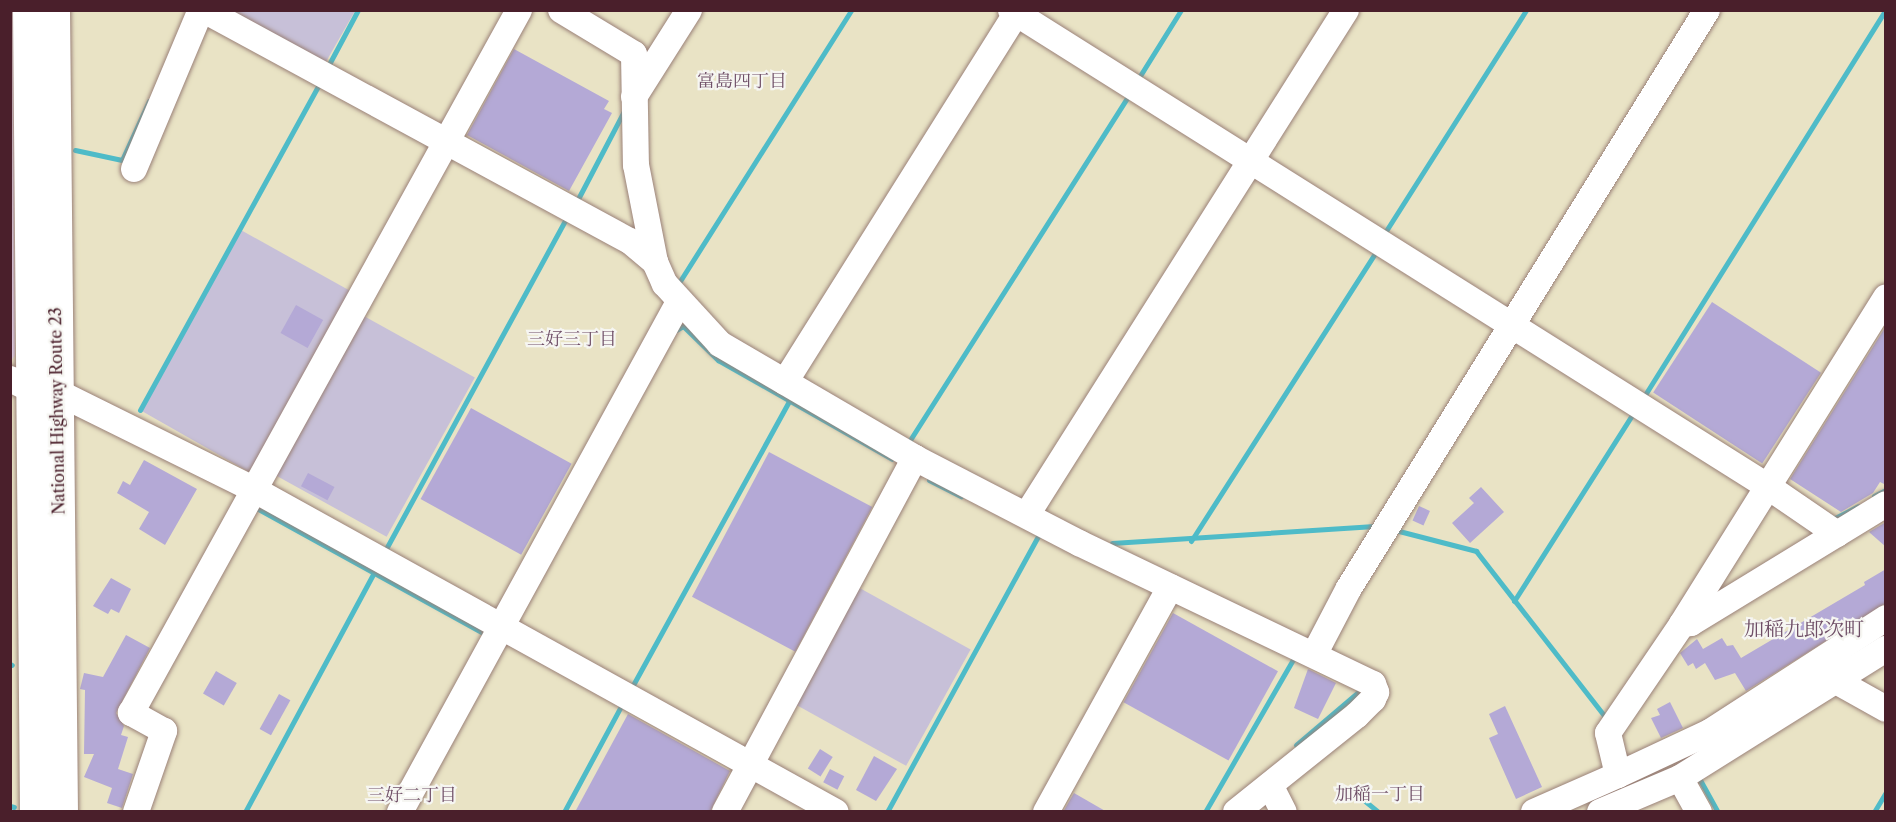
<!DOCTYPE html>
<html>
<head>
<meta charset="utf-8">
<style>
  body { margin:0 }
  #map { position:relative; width:1896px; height:822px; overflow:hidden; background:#e9e3c5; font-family:"Libre Caslon Text","Noto Serif JP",serif }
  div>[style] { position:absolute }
  .built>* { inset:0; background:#e5d3f0 }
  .industrial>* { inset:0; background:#c7c0d8; transform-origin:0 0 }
  .stream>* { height:5px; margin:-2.5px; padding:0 2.5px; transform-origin:2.5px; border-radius:2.5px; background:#4ebbc8 }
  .building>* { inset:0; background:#b4a9d6; transform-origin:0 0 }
  .roads { filter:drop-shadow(0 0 2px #9a8178) drop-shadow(0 0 2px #9a8178) }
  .minor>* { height:26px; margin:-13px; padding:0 13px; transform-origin:13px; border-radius:13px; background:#fff }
  .highway>* { height:33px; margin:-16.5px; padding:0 16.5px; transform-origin:16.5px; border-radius:16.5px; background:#fff }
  span { translate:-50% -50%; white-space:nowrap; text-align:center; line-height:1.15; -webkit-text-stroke:4.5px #f6f6f2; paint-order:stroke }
  .street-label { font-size:16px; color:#4a1f2b }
  .neighbourhood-label { font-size:18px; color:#6f4f67 }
  .quarter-label { font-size:20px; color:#6f4f67 }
  .frame { position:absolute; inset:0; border:12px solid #4a1f2b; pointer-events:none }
</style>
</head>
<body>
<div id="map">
  <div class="built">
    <div style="clip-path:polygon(13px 10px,15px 355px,11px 361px,10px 11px)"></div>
  </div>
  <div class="industrial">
    <div style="clip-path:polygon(219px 11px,355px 11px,323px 67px)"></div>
    <div style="clip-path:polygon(239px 229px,354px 293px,255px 470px,249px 472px,140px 410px)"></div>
    <div style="left:362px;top:315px;width:129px;height:182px;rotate:29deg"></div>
    <div style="left:856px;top:586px;width:131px;height:133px;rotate:29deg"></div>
  </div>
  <div class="stream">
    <div style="left:327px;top:68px;width:66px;rotate:-61.9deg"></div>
    <div style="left:1138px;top:79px;width:81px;rotate:-58.1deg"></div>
    <div style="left:75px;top:150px;width:48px;rotate:12deg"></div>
    <div style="left:122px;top:160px;width:65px;rotate:-65.4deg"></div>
    <div style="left:579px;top:197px;width:97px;rotate:-62.4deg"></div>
    <div style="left:1384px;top:234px;width:265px;rotate:-57.6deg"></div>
    <div style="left:680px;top:281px;width:320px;rotate:-57.7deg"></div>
    <div style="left:676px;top:330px;width:8px;rotate:-30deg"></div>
    <div style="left:683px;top:326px;width:49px;rotate:44.2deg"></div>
    <div style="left:718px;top:360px;width:200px;rotate:29.6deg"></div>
    <div style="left:1643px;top:398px;width:457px;rotate:-58deg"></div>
    <div style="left:140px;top:410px;width:374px;rotate:-61.2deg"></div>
    <div style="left:910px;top:440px;width:409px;rotate:-57.6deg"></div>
    <div style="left:929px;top:480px;width:36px;rotate:27deg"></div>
    <div style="left:1874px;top:496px;width:13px;rotate:-27deg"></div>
    <div style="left:253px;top:506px;width:263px;rotate:28.9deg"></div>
    <div style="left:1833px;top:519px;width:28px;rotate:-27deg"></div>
    <div style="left:1395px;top:530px;width:84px;rotate:14.5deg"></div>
    <div style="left:1476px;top:551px;width:212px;rotate:52.1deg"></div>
    <div style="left:1191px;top:541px;width:347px;rotate:-57.4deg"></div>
    <div style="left:1112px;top:543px;width:263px;rotate:-3.7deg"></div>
    <div style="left:387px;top:547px;width:371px;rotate:-61.4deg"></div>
    <div style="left:1514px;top:601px;width:226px;rotate:-57.6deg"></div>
    <div style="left:10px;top:664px;width:2px;rotate:27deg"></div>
    <div style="left:633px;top:685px;width:324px;rotate:-61.2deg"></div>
    <div style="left:1296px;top:745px;width:88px;rotate:-40.4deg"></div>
    <div style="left:1699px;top:778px;width:39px;rotate:61deg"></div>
    <div style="left:1350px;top:789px;width:36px;rotate:39deg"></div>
    <div style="left:10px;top:806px;width:4px;rotate:14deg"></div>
    <div style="left:245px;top:812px;width:272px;rotate:-61.7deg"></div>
    <div style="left:564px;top:812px;width:118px;rotate:-61.7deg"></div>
    <div style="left:887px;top:812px;width:317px;rotate:-61.3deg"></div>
    <div style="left:1205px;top:812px;width:180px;rotate:-60deg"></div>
    <div style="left:1874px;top:812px;width:23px;rotate:-59deg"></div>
  </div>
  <div class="building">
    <div style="clip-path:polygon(514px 49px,609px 101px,604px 109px,612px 113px,569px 191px,467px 135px)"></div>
    <div style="left:1712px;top:302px;width:130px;height:108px;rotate:33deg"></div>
    <div style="left:296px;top:305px;width:31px;height:32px;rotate:29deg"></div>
    <div style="clip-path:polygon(1886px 326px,1886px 485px,1880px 482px,1873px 493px,1841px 512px,1790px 479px)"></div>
    <div style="left:471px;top:408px;width:115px;height:104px;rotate:29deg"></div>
    <div style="left:769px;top:452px;width:117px;height:164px;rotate:28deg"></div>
    <div style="clip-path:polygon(144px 460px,197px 489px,165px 545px,139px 529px,149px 512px,117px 493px,123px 481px,130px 485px)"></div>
    <div style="left:308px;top:473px;width:30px;height:15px;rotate:28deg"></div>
    <div style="clip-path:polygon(1481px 487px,1504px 512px,1470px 543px,1452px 523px,1474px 503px,1469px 498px)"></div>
    <div style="left:1419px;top:506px;width:12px;height:16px;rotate:24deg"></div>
    <div style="clip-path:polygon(1886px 522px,1886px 547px,1869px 532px)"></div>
    <div style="clip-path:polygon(1886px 569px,1886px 603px,1746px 691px,1735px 673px,1715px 680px,1705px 663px,1696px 669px,1693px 663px,1688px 666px,1680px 653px,1697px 639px,1703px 649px,1722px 638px,1727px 646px,1733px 645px,1741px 658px,1865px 585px,1864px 582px)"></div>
    <div style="clip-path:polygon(111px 578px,131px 589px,119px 613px,111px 609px,108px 614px,93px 606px)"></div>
    <div style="left:1173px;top:613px;width:120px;height:102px;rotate:29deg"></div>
    <div style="clip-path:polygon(126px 635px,150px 648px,116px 713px,124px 726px,121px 735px,128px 737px,118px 769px,133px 774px,122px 808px,107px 803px,112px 788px,84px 777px,94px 754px,84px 754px,85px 690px,80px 689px,84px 673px,103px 677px)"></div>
    <div style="clip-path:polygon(1308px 669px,1336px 683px,1318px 719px,1294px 708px)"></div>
    <div style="left:216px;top:671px;width:24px;height:26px;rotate:30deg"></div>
    <div style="left:279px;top:694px;width:13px;height:40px;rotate:29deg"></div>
    <div style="clip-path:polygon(1670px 702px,1683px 728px,1661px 738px,1651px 718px,1660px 715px,1657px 709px)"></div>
    <div style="clip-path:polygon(1505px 706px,1542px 787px,1516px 799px,1489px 738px,1498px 734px,1489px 714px)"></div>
    <div style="clip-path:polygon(628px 714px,730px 771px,710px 812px,575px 812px)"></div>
    <div style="left:820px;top:749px;width:15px;height:23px;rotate:32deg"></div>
    <div style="clip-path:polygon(874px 756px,897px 769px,876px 801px,856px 790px)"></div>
    <div style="left:830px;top:769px;width:16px;height:15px;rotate:27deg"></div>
    <div style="clip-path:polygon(1074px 793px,1107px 812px,1063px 812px)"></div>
  </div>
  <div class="roads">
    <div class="minor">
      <div style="left:204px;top:10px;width:485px;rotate:28.5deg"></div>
      <div style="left:630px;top:241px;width:33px;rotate:40deg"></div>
      <div style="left:561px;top:10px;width:85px;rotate:31.1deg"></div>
      <div style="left:634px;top:54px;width:111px;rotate:89deg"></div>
      <div style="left:636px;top:165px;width:99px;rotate:78.9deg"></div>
      <div style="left:655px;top:262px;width:24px;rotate:66deg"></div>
      <div style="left:665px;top:284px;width:81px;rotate:47.5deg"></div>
      <div style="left:720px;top:344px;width:226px;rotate:30.3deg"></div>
      <div style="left:915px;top:458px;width:185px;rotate:27.4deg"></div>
      <div style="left:1079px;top:543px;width:326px;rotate:25.6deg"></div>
      <div style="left:1373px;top:684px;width:9px;rotate:69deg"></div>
      <div style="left:1376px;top:692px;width:8px;rotate:113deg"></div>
      <div style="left:1373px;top:699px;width:23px;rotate:135deg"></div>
      <div style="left:1357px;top:715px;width:155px;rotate:141.3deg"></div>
      <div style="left:1011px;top:10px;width:893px;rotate:32.2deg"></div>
      <div style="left:1767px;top:486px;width:85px;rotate:34.4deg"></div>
      <div style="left:1837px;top:534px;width:57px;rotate:-31.5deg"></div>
      <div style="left:634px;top:97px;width:103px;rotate:-57.7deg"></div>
      <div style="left:134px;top:169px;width:173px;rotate:-67.2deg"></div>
      <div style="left:10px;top:379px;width:25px;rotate:26deg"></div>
      <div style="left:33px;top:390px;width:24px;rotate:5deg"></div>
      <div style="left:57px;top:392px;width:219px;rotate:26.3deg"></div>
      <div style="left:253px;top:489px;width:666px;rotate:28.99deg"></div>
      <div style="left:785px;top:382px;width:439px;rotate:-57.9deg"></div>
      <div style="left:1028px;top:513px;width:595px;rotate:-57.7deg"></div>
      <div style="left:1682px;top:624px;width:9px;rotate:-6deg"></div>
      <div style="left:1691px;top:623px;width:171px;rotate:-31.4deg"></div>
      <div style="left:1315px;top:653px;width:73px;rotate:-62.4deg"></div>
      <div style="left:1349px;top:588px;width:680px;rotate:-58.23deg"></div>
      <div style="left:1836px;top:681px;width:57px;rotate:29.2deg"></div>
      <div style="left:1618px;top:775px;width:102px;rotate:-25.1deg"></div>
      <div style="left:1710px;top:732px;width:210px;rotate:-32.9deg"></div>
      <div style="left:1680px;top:778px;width:39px;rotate:61deg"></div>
      <div style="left:1270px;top:785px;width:30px;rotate:63deg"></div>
      <div style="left:136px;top:812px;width:86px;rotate:-70.9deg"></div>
      <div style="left:164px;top:731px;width:38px;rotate:-151deg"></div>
      <div style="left:131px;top:713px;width:803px;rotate:-61.1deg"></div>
      <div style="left:400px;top:812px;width:581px;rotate:-61.32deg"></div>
      <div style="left:725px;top:812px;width:402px;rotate:-61.8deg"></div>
      <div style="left:1046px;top:812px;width:257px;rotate:-61.1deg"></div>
      <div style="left:1534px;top:812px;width:92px;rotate:-23.8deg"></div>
      <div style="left:1618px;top:775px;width:43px;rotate:-103.4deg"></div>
      <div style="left:1608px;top:733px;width:132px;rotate:-55.8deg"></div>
      <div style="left:1682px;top:624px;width:385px;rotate:-58deg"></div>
      <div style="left:1600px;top:812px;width:87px;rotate:-23deg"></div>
      <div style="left:1680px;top:778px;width:243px;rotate:-32.1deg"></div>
    </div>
    <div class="highway">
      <div style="left:29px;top:10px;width:802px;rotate:89.5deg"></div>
      <div style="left:53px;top:10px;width:802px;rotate:89.43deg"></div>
    </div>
  </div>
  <div class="street-label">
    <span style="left:57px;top:411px;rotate:-91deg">National Highway Route 23</span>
  </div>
  <div class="neighbourhood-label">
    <span style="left:742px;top:81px">富島四丁目</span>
    <span style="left:572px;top:339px">三好三丁目</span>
    <span style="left:1380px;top:794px">加稲一丁目</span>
    <span style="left:412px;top:795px">三好二丁目</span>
  </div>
  <div class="quarter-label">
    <span style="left:1804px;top:629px">加稲九郎次町</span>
  </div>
  <div class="frame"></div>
</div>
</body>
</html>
